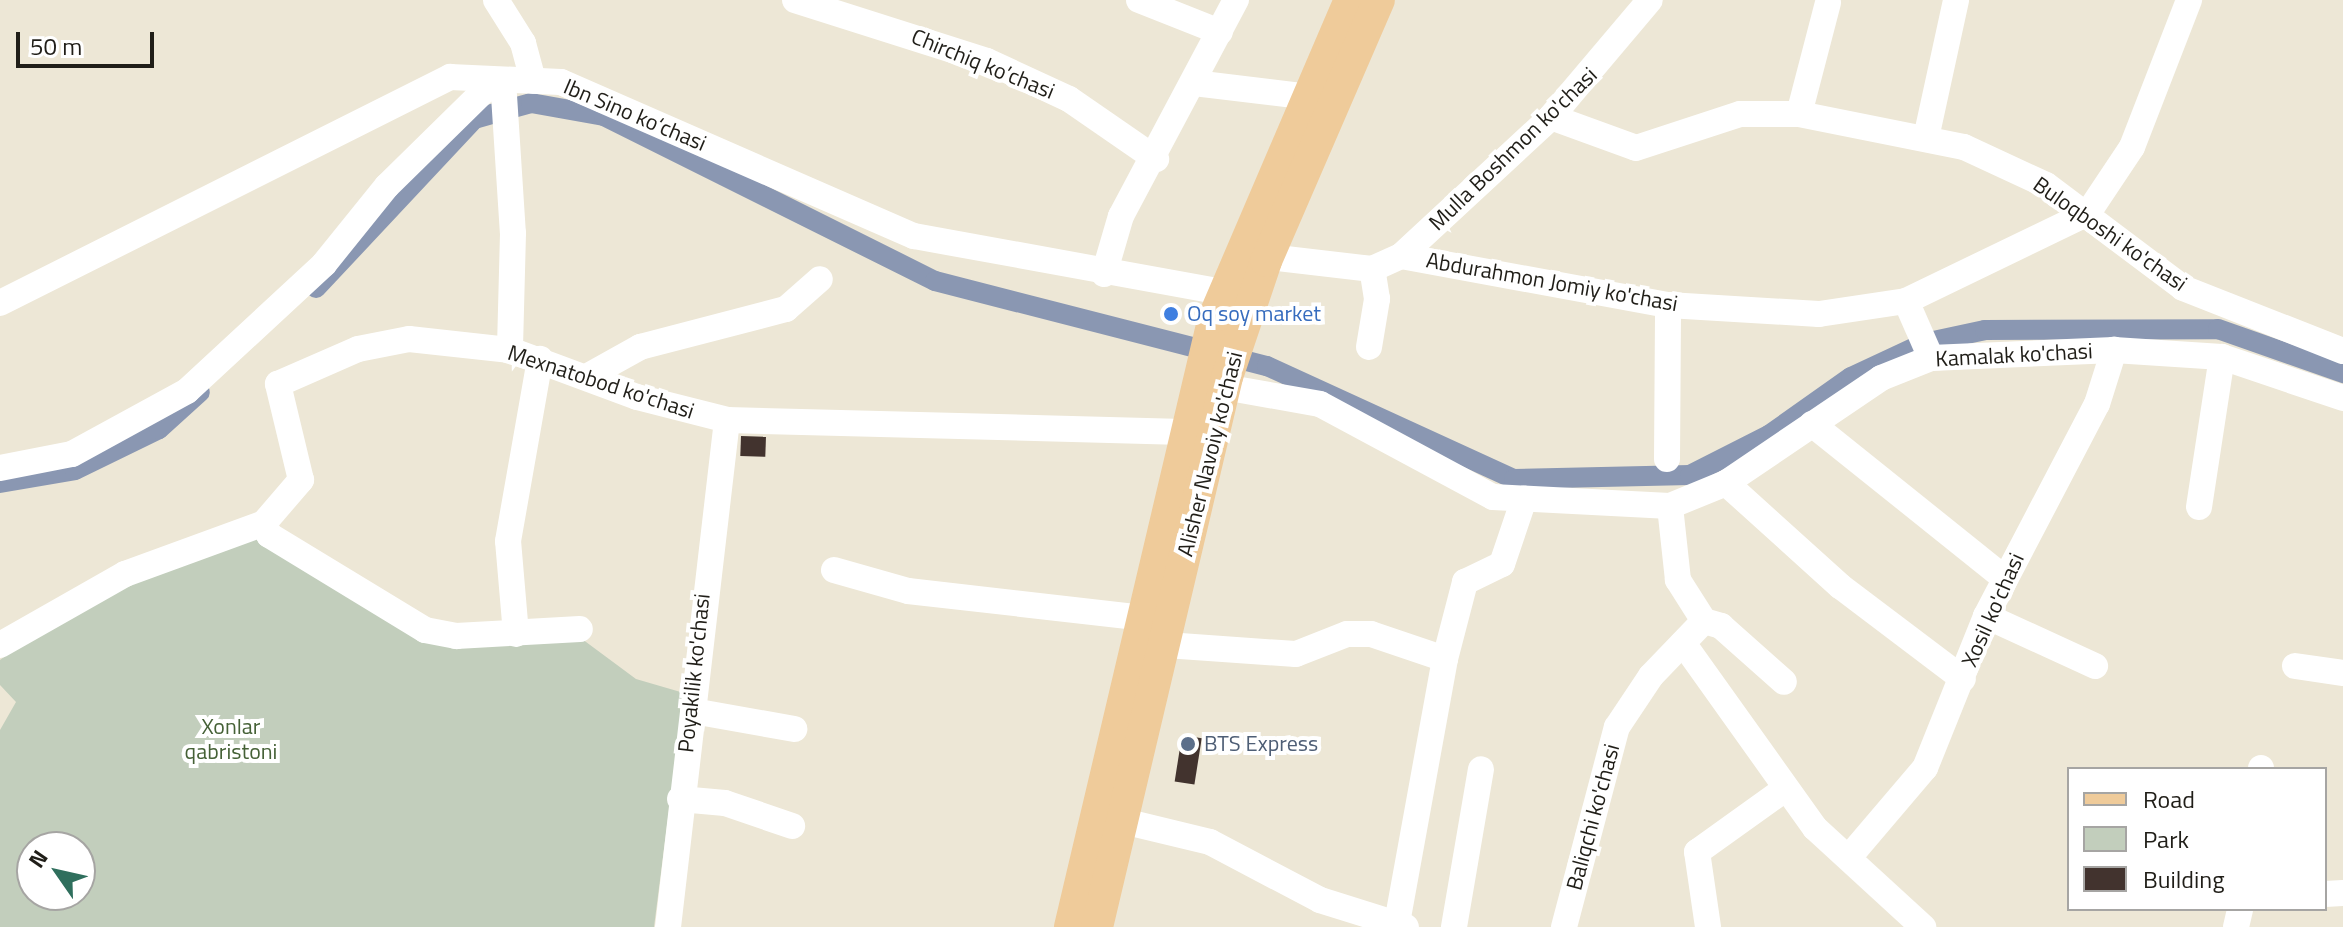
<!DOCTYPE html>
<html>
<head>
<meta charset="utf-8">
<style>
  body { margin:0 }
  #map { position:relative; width:2343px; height:927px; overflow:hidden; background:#ede7d6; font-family:"Titillium Web",sans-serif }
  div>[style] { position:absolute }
  .green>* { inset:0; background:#c2cebc }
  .canal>* { height:20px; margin:-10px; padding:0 10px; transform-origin:10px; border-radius:10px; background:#8a97b2 }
  .building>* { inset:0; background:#42332e; transform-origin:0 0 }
  .minor>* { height:26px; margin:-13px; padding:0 13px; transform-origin:13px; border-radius:13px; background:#fff }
  .major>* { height:32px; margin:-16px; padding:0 16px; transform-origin:16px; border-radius:16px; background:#efcb9a }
  .dots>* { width:22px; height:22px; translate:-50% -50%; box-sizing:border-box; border:4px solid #fff; border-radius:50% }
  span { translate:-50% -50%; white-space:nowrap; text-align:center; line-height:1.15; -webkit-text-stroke:8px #fff; paint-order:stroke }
  .street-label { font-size:22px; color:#201e18 }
  .shop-label { font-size:22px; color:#366cbe }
  .left { translate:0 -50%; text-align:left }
  .park-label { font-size:22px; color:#456136 }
  .service-label { font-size:22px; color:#4e5e75 }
  .legend { position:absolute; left:2067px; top:767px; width:260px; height:144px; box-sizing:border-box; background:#fff; border:2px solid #a6a5a3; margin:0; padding:10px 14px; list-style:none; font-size:24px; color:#201e18 }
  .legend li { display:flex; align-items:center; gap:16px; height:40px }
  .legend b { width:40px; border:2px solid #a6a5a3 }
  .north { position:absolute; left:16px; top:831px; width:80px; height:80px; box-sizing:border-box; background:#fff; border:2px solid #a6a5a3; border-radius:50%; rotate:304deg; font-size:22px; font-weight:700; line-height:32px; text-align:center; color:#201e18 }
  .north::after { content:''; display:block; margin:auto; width:28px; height:36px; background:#2f6f5d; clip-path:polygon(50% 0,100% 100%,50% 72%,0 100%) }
  .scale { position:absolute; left:16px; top:32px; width:138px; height:36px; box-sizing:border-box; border:4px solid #201e18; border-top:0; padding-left:10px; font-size:24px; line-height:28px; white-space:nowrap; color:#201e18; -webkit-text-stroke:6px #fff; paint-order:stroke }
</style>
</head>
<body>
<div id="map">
  <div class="green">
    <div style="clip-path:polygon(evenodd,251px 531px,419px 636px,582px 639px,636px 679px,684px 693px,654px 927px,0 927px,0 730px,16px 702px,0 685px,0 660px,74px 604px,251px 531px,32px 847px,80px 847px,80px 895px,32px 895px,32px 847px)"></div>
  </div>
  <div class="canal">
    <div style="left:316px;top:288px;width:231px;rotate:-46.9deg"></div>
    <div style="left:474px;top:119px;width:59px;rotate:-15.7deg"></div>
    <div style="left:531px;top:103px;width:74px;rotate:10.1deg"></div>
    <div style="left:604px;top:116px;width:370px;rotate:26.5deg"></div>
    <div style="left:935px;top:281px;width:343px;rotate:14.4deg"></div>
    <div style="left:1267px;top:366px;width:272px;rotate:24.6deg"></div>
    <div style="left:1514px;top:479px;width:176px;rotate:-1.3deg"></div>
    <div style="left:1690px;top:475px;width:89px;rotate:-26.9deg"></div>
    <div style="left:1769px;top:435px;width:100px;rotate:-35.3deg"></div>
    <div style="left:1851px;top:377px;width:81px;rotate:-25deg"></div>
    <div style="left:1924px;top:343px;width:62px;rotate:-12deg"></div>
    <div style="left:1985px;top:330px;width:233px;rotate:-0.2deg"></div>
    <div style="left:2218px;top:329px;width:133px;rotate:19.4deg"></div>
    <div style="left:0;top:483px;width:76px;rotate:-9.8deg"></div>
    <div style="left:75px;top:470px;width:93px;rotate:-26deg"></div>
    <div style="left:159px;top:429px;width:55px;rotate:-42.1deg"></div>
  </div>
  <div class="building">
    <div style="left:741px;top:436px;width:25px;height:20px;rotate:2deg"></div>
    <div style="left:1182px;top:735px;width:20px;height:47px;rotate:9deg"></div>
  </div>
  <div class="minor">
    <div style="left:496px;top:0;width:51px;rotate:57.9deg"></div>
    <div style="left:523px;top:43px;width:39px;rotate:75deg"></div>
    <div style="left:795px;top:0;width:201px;rotate:17.6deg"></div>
    <div style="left:987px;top:61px;width:90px;rotate:24.9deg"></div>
    <div style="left:1069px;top:99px;width:106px;rotate:34.6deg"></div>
    <div style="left:1139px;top:0;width:87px;rotate:21.6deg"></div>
    <div style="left:503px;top:80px;width:153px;rotate:86.3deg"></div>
    <div style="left:513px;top:233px;width:117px;rotate:91.5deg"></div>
    <div style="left:1194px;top:83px;width:116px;rotate:6.9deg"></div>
    <div style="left:1799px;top:114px;width:115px;rotate:-75.4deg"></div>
    <div style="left:1551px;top:117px;width:90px;rotate:20deg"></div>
    <div style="left:1636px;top:148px;width:109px;rotate:-18.1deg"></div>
    <div style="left:1740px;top:114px;width:59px"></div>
    <div style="left:1799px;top:114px;width:168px;rotate:11.3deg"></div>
    <div style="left:1964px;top:147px;width:90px;rotate:24.9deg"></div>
    <div style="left:2046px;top:185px;width:171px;rotate:36.9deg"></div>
    <div style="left:2183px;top:288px;width:172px;rotate:21.5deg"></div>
    <div style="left:1926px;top:138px;width:141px;rotate:-77.7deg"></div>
    <div style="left:1251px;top:255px;width:122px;rotate:6.6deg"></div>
    <div style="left:1372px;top:269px;width:32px;rotate:-24deg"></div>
    <div style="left:1401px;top:256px;width:271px;rotate:10.4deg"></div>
    <div style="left:1668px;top:305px;width:151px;rotate:3.4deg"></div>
    <div style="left:1819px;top:314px;width:88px;rotate:-8.5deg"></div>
    <div style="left:1906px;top:301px;width:202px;rotate:-25.8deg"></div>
    <div style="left:2088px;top:213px;width:79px;rotate:-56.3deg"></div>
    <div style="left:2132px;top:147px;width:158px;rotate:-68.8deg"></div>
    <div style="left:1401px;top:256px;width:205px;rotate:-42.8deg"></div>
    <div style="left:1551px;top:117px;width:153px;rotate:-49.8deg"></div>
    <div style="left:1104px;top:274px;width:60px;rotate:-73.7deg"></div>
    <div style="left:1121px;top:216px;width:245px;rotate:-62deg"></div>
    <div style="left:1906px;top:301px;width:62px;rotate:66.3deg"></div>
    <div style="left:0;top:303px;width:504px;rotate:-26.67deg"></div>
    <div style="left:450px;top:77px;width:111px;rotate:2.6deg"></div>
    <div style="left:561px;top:82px;width:385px;rotate:23.6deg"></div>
    <div style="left:914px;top:236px;width:335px;rotate:10.3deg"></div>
    <div style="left:1369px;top:347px;width:49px;rotate:-80.5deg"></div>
    <div style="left:1377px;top:299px;width:30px;rotate:-99deg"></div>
    <div style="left:588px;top:376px;width:60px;rotate:-29.1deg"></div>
    <div style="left:640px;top:347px;width:151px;rotate:-14.6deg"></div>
    <div style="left:786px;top:309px;width:45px;rotate:-41.4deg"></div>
    <div style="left:1224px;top:387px;width:97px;rotate:10deg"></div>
    <div style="left:1320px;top:404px;width:196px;rotate:28.3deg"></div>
    <div style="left:1493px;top:497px;width:177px;rotate:2.9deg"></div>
    <div style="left:1670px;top:506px;width:61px;rotate:-22.3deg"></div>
    <div style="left:1726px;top:483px;width:187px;rotate:-34.1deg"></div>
    <div style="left:1881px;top:378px;width:54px;rotate:-21.8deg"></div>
    <div style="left:1931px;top:358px;width:183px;rotate:-2.5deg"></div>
    <div style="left:2114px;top:350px;width:108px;rotate:3.7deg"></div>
    <div style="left:2222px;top:357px;width:128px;rotate:18.7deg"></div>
    <div style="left:1812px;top:424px;width:246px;rotate:38.7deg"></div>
    <div style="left:1667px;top:459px;width:154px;rotate:-89.6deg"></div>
    <div style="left:0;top:468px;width:73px;rotate:-11deg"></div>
    <div style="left:72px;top:454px;width:131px;rotate:-28.7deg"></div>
    <div style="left:187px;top:391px;width:187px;rotate:-42.8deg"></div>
    <div style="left:324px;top:264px;width:100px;rotate:-51.1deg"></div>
    <div style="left:387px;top:186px;width:151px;rotate:-44.5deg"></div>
    <div style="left:1726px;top:483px;width:154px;rotate:42.1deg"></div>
    <div style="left:1840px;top:586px;width:154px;rotate:37.1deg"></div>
    <div style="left:2199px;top:507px;width:152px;rotate:-81.3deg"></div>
    <div style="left:264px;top:523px;width:57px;rotate:-49.3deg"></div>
    <div style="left:301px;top:480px;width:99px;rotate:-103.5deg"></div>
    <div style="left:278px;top:384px;width:87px;rotate:-23.6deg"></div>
    <div style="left:358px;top:349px;width:52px;rotate:-11.1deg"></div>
    <div style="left:409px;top:339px;width:102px;rotate:6.2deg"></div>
    <div style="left:510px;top:350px;width:135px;rotate:20.3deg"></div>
    <div style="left:637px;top:397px;width:93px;rotate:14.3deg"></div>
    <div style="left:727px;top:420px;width:457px;rotate:1.5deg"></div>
    <div style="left:264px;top:523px;width:13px;rotate:67deg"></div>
    <div style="left:269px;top:535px;width:183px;rotate:31.3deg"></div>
    <div style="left:425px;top:630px;width:32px;rotate:11deg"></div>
    <div style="left:456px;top:636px;width:124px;rotate:-3.2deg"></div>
    <div style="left:834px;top:570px;width:77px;rotate:15.8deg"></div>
    <div style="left:908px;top:591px;width:239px;rotate:6.5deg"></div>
    <div style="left:1986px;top:616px;width:120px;rotate:24.6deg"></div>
    <div style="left:1704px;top:621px;width:18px;rotate:16deg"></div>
    <div style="left:1721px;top:626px;width:84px;rotate:41.6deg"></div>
    <div style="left:516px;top:634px;width:93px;rotate:-94.9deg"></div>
    <div style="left:508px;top:541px;width:185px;rotate:-80deg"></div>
    <div style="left:1683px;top:643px;width:227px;rotate:54.5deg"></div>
    <div style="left:1815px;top:828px;width:147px;rotate:42.5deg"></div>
    <div style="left:0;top:645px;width:144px;rotate:-29.6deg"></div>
    <div style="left:125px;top:574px;width:148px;rotate:-20.1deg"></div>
    <div style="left:1166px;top:645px;width:130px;rotate:4deg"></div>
    <div style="left:1296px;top:654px;width:55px;rotate:-21.4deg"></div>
    <div style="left:1347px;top:634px;width:24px"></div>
    <div style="left:1371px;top:634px;width:78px;rotate:18.7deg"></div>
    <div style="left:1445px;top:659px;width:80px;rotate:-75.4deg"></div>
    <div style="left:1465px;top:582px;width:41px;rotate:-25.9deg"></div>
    <div style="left:1502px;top:564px;width:69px;rotate:-71.3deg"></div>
    <div style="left:2295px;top:666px;width:49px;rotate:8.3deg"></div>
    <div style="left:693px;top:711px;width:103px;rotate:10.1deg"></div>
    <div style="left:2261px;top:769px;width:1px;rotate:-90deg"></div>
    <div style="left:680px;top:799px;width:45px;rotate:5.1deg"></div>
    <div style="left:725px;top:803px;width:71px;rotate:18.9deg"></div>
    <div style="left:1123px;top:821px;width:89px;rotate:13.6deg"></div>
    <div style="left:1210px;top:842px;width:124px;rotate:27.8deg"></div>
    <div style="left:1320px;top:900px;width:90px;rotate:17.4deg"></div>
    <div style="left:1850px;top:856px;width:116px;rotate:-49.6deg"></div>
    <div style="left:1925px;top:768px;width:164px;rotate:-68.1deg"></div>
    <div style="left:1986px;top:616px;width:239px;rotate:-62.4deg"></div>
    <div style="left:2097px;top:404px;width:57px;rotate:-72.5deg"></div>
    <div style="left:2325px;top:894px;width:18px;rotate:-3deg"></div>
    <div style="left:1397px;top:923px;width:268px;rotate:-79.7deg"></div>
    <div style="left:668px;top:927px;width:510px;rotate:-83.36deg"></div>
    <div style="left:1454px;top:927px;width:160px;rotate:-80.3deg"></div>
    <div style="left:1564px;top:927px;width:207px;rotate:-75.2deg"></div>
    <div style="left:1617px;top:727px;width:61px;rotate:-56.3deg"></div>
    <div style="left:1651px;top:676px;width:76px;rotate:-46.1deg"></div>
    <div style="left:1704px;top:621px;width:49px;rotate:-122.4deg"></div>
    <div style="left:1678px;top:580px;width:74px;rotate:-96.2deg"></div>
    <div style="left:1708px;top:927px;width:76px;rotate:-98.3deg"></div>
    <div style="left:1697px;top:852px;width:108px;rotate:-35.6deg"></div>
    <div style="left:2236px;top:927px;width:18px;rotate:-77deg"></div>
  </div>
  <div class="major">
    <div style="left:1070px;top:927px;width:627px;rotate:-76.72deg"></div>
    <div style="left:1214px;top:317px;width:345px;rotate:-66.8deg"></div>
    <div style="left:1097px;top:927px;width:565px;rotate:-76.7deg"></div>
    <div style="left:1227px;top:377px;width:122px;rotate:-71.4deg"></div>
    <div style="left:1266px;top:261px;width:284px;rotate:-66.6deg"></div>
  </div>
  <div class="dots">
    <div style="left:1171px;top:314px;background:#3f7fe0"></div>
    <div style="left:1188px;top:744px;background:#5c6f8a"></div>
  </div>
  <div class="street-label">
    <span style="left:983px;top:64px;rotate:22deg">Chirchiq ko’chasi</span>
    <span style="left:635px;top:115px;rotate:23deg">Ibn Sino ko‘chasi</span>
    <span style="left:1513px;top:149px;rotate:-44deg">Mulla Boshmon ko'chasi</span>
    <span style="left:2110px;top:234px;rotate:35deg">Buloqboshi ko'chasi</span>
    <span style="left:1552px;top:282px;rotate:10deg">Abdurahmon Jomiy ko'chasi</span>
    <span style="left:2014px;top:355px;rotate:-3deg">Kamalak ko'chasi</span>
    <span style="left:601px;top:382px;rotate:18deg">Mexnatobod ko'chasi</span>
    <span style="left:1210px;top:454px;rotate:-76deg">Alisher Navoiy ko'chasi</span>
    <span style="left:1993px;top:610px;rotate:-66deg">Xosil ko'chasi</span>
    <span style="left:694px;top:673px;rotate:-84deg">Poyakilik ko'chasi</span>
    <span style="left:1593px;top:817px;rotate:-75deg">Baliqchi ko'chasi</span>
  </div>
  <div class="shop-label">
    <span class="left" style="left:1187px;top:314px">Oq soy market</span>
  </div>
  <div class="park-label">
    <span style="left:231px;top:739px">Xonlar<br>qabristoni</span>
  </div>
  <div class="service-label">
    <span class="left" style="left:1204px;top:744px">BTS Express</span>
  </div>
  <ul class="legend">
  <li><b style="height:10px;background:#efcb9a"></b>Road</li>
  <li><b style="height:22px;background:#c2cebc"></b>Park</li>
  <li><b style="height:22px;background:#42332e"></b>Building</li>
  </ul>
  <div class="north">N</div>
  <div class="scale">50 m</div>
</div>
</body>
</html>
